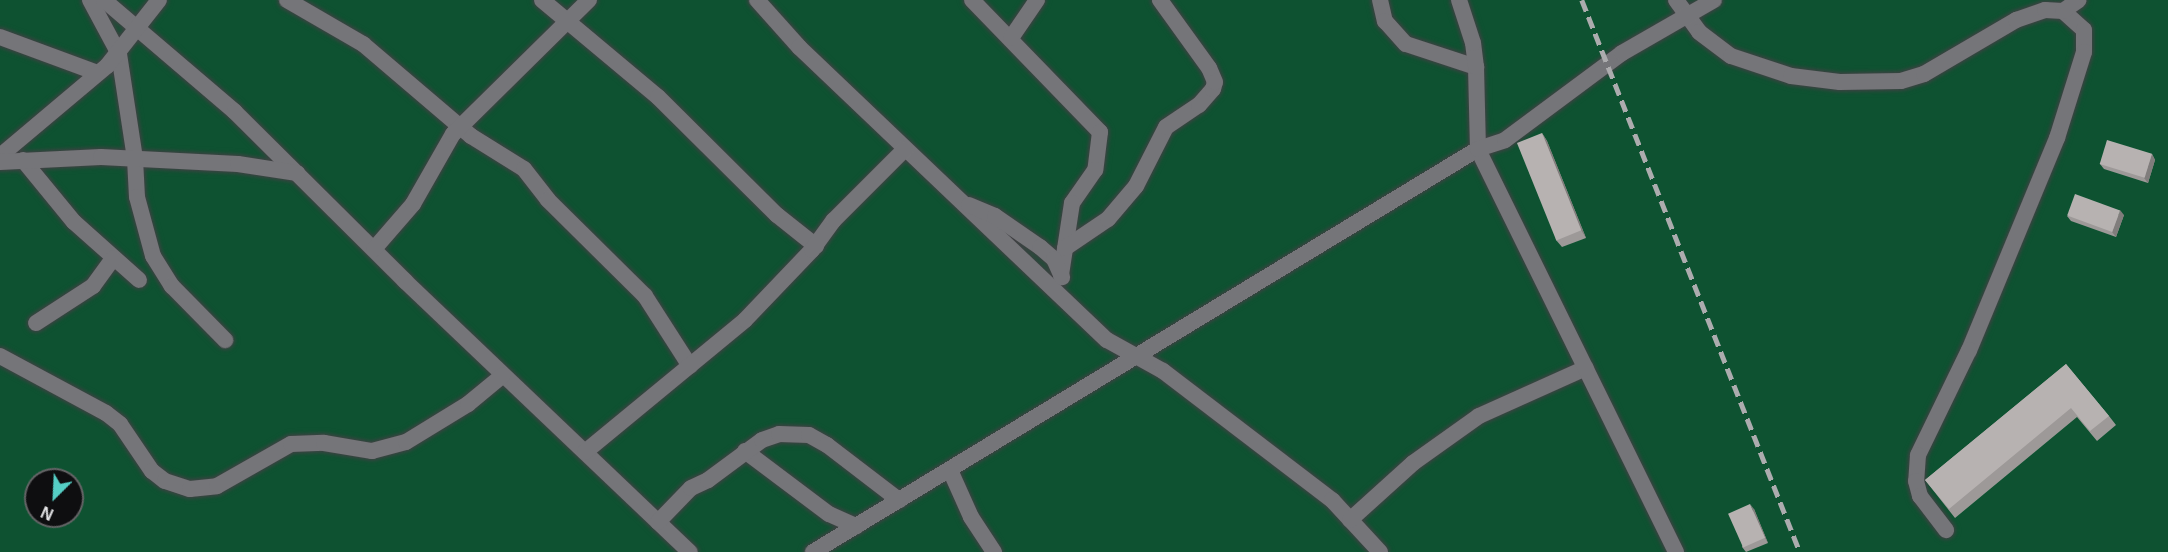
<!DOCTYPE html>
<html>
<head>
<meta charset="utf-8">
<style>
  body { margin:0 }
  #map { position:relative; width:2168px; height:552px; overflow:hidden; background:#252528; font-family:Helvetica,sans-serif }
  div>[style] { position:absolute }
  .green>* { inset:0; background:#0e5231 }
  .roads { filter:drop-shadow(0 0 2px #414144) drop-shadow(0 0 2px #414144) }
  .minor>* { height:16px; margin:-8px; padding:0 8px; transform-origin:8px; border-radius:8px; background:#757579 }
  .rail>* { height:4.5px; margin-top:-2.25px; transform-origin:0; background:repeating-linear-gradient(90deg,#acacae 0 12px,transparent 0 18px) }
  .wall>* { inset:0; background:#9d9998 }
  .shaded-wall>* { inset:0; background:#807d7c }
  .building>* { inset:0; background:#b7b2b1; transform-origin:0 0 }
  span { translate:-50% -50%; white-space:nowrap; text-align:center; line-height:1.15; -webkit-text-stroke:6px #0e0e10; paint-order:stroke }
  .north { position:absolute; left:24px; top:468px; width:60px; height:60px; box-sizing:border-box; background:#0e0e10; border:2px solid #646466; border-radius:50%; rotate:204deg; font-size:16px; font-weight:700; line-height:24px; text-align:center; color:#e4e4e6 }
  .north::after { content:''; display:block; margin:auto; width:21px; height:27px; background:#55cec5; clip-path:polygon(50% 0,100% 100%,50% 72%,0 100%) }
</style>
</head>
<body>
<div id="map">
  <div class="green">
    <div style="clip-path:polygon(evenodd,0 0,2168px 0,2168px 552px,0 552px,0 0,36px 480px,72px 480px,72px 516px,36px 516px,36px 480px)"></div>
  </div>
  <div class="roads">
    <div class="minor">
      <div style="left:90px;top:0;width:61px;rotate:61.8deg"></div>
      <div style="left:119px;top:54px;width:106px;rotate:81.3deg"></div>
      <div style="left:135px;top:159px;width:38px;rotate:87deg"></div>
      <div style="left:137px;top:197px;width:61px;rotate:74.8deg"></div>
      <div style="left:153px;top:256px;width:36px;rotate:58deg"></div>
      <div style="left:172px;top:286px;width:76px;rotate:45.5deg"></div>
      <div style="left:104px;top:0;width:172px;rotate:40.5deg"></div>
      <div style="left:235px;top:112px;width:240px;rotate:44.8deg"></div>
      <div style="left:405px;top:281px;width:393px;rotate:43.6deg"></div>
      <div style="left:287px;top:0;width:88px;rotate:30.1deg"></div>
      <div style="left:363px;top:44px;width:142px;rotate:40.4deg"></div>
      <div style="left:471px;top:136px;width:62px;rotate:31.9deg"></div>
      <div style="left:524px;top:169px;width:39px;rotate:52deg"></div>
      <div style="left:548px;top:200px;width:136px;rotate:44.7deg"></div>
      <div style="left:645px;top:296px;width:83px;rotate:57.3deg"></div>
      <div style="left:542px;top:0;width:151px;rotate:39.9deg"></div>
      <div style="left:658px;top:97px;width:168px;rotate:44.8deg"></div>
      <div style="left:777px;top:215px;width:50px;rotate:38.5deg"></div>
      <div style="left:757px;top:0;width:63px;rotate:48.2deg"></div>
      <div style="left:799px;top:47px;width:425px;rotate:43.6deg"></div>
      <div style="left:1107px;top:340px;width:64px;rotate:29deg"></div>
      <div style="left:1163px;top:371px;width:213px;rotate:37.4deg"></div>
      <div style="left:1332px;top:500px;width:71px;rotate:47.3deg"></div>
      <div style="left:972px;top:0;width:184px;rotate:45.9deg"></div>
      <div style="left:1100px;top:132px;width:38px;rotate:97deg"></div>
      <div style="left:1095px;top:170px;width:40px;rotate:124.9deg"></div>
      <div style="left:1072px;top:203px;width:73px;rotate:98.7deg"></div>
      <div style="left:1380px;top:0;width:22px;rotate:77deg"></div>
      <div style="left:1385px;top:21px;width:31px;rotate:48deg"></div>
      <div style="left:1406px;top:44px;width:74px;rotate:18.2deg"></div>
      <div style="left:1676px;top:0;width:39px;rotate:54deg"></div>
      <div style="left:1699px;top:32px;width:40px;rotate:37deg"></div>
      <div style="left:1731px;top:56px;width:63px;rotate:18.4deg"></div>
      <div style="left:1791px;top:76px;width:49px;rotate:7deg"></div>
      <div style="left:1840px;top:82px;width:61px;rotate:-0.9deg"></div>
      <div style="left:1901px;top:81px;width:24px;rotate:-17deg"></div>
      <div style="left:1924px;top:74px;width:107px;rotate:-30.4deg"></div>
      <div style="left:2016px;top:20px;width:31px;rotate:-19deg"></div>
      <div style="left:2045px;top:10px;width:18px;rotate:3deg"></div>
      <div style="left:2063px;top:11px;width:28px;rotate:42deg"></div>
      <div style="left:2084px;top:30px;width:22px;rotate:90deg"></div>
      <div style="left:2084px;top:52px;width:90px;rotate:107.4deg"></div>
      <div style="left:2057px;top:138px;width:230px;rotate:112.5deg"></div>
      <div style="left:1969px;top:350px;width:117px;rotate:115.9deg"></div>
      <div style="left:1918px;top:455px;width:26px;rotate:94deg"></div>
      <div style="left:1916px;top:481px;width:16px;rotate:75deg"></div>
      <div style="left:1920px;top:496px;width:43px;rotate:52.6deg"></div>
      <div style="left:2063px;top:11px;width:19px;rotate:-35deg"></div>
      <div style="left:0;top:37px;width:104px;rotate:20.2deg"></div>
      <div style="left:1011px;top:38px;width:46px;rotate:-55.6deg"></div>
      <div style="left:0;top:156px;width:140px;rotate:-40.1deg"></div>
      <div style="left:107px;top:66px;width:84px;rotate:-51.8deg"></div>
      <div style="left:23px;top:160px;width:80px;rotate:50.6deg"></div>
      <div style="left:74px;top:222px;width:87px;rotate:41.7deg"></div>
      <div style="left:0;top:162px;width:101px;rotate:-2.8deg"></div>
      <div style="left:101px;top:157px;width:137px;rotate:2.9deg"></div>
      <div style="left:238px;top:164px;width:60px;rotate:8.7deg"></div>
      <div style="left:969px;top:205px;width:28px;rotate:23deg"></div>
      <div style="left:995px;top:216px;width:55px;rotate:34.6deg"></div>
      <div style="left:1040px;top:247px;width:18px;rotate:41deg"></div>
      <div style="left:1054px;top:259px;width:20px;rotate:66deg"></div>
      <div style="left:1065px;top:248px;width:52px;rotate:-34deg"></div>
      <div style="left:1108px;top:219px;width:43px;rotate:-49.7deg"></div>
      <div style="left:1136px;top:186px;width:66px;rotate:-63deg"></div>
      <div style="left:1166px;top:127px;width:40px;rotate:-34deg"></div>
      <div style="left:1199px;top:105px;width:21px;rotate:-49deg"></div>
      <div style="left:1213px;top:89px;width:7px;rotate:-74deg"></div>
      <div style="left:1215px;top:82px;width:15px;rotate:-113deg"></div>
      <div style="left:1209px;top:68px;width:84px;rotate:-125.8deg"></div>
      <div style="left:374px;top:249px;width:60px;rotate:-49.1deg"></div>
      <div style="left:413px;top:204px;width:81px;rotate:-60.3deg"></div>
      <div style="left:453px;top:134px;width:191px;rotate:-44.6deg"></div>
      <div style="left:36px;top:323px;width:68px;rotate:-33deg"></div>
      <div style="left:93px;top:286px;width:34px;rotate:-54deg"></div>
      <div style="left:0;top:356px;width:120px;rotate:28.3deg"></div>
      <div style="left:106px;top:413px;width:18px;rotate:38deg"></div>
      <div style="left:120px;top:424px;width:57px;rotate:55.8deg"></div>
      <div style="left:152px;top:471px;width:16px;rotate:38deg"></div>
      <div style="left:165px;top:481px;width:26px;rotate:18deg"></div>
      <div style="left:190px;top:489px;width:27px;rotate:-6deg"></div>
      <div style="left:217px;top:486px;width:85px;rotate:-29.6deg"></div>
      <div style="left:291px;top:444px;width:33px;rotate:-2deg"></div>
      <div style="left:324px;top:443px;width:49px;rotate:9.5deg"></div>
      <div style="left:372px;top:451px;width:35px;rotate:-15deg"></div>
      <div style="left:406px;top:442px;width:73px;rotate:-31.5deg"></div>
      <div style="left:468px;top:404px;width:45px;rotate:-39.6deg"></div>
      <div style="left:745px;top:451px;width:105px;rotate:36.9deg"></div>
      <div style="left:829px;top:514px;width:30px;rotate:24deg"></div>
      <div style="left:585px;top:452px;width:207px;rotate:-39.5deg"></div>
      <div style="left:745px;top:320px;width:97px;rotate:-46.3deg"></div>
      <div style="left:812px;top:250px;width:37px;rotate:-54deg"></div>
      <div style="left:834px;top:220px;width:100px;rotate:-45deg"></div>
      <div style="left:950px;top:470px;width:51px;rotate:65.9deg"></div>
      <div style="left:971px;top:517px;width:42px;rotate:56.7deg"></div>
      <div style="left:1350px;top:520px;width:85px;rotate:-42.1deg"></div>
      <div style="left:1413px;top:463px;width:81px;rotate:-35.5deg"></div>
      <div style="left:1479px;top:416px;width:117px;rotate:-24.2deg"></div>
      <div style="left:658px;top:522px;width:47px;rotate:-45.9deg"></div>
      <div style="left:691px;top:488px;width:19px;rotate:-25deg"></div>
      <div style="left:708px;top:480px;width:67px;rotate:-36.5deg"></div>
      <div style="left:762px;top:440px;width:18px;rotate:-19deg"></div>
      <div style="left:779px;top:434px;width:30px;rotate:2deg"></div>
      <div style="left:809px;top:435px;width:21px;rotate:29deg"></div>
      <div style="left:827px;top:445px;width:91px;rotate:37.4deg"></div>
      <div style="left:813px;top:552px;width:778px;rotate:-31.22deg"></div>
      <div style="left:1478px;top:149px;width:82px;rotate:-91.4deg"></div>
      <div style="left:1476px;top:67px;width:24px;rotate:-97deg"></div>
      <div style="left:1473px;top:43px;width:45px;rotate:-108deg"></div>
      <div style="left:1676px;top:552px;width:449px;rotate:-116.2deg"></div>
      <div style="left:1478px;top:149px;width:28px;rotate:-18deg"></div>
      <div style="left:1505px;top:140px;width:146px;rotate:-36.6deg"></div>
      <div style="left:1622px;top:53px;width:106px;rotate:-29.9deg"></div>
    </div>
  </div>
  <div class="rail">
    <div style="left:1582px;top:0;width:593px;rotate:68.45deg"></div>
  </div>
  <div class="wall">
    <div style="clip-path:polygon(1542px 133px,1547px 141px,1586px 238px,1562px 247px,1556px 240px)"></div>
    <div style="clip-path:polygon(2152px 154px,2155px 160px,2148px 183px,2104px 169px,2100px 164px)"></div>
    <div style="clip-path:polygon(2124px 215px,2116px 237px,2071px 221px,2067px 216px)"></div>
    <div style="clip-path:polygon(2066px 364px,2109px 416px,2116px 425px,2097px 441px,2077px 417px,1955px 518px,1925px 480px)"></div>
    <div style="clip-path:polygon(1754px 509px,1768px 543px,1746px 552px,1742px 547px)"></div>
  </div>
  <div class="shaded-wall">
    <div style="clip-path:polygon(1542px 133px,1547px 141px,1586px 238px,1581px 230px)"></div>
    <div style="clip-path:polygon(2152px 154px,2155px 160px,2148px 183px,2144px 178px)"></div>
    <div style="clip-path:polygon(2120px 210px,2124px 215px,2116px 237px,2112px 232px)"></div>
    <div style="clip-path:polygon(1750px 504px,1754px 509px,1768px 543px,1765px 538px)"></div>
  </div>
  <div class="building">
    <div style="left:1542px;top:133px;width:105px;height:27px;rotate:68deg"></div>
    <div style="left:2107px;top:140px;width:47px;height:25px;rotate:17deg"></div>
    <div style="left:2075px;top:194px;width:48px;height:23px;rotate:20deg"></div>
    <div style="clip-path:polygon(2066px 364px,2109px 416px,2090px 431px,2071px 408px,1949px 509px,1925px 480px)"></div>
    <div style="left:1750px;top:504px;width:37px;height:24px;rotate:66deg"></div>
  </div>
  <div class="north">N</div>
</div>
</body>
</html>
